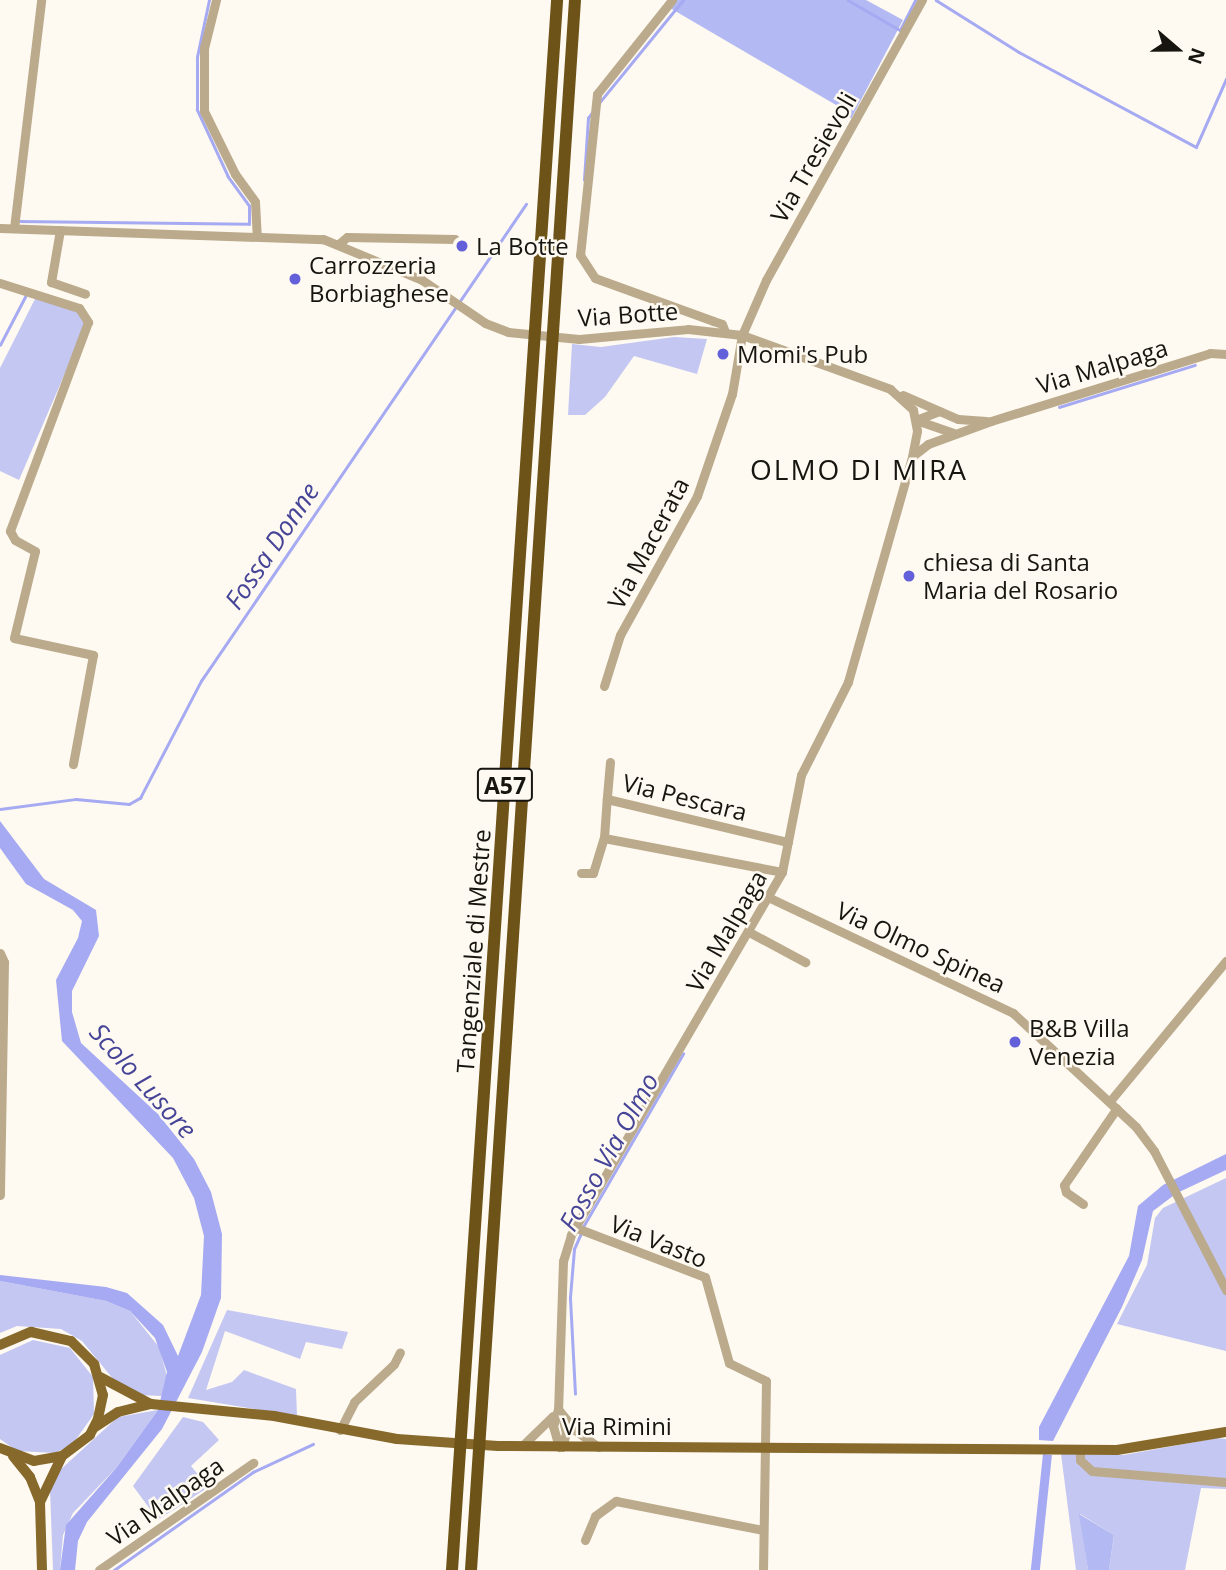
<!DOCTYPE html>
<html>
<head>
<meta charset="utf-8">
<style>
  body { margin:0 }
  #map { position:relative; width:1226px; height:1570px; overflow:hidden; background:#fef9f1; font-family:"Open Sans",sans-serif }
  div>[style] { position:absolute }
  .green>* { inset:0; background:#c3c7f2 }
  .forest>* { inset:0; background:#b3b9f3 }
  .water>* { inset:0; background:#a5aaf2; transform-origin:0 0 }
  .stream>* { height:2.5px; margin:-1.25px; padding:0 1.25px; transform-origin:1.25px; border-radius:1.25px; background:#a5aaf2 }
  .minor>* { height:9px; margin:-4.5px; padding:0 4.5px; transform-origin:4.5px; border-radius:4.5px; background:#bbab8c }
  .major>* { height:10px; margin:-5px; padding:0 5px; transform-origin:5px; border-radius:5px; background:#86692b }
  .highway>* { height:12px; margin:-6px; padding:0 6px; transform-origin:6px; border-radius:6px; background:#6d5317 }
  .dots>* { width:19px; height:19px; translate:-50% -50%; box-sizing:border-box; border:4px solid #fef9f1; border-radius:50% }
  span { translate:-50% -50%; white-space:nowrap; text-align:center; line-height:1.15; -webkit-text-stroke:5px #fef9f1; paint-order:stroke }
  .shield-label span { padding:2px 5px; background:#fef9f1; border:2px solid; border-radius:5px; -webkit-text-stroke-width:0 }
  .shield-label { font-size:23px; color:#171510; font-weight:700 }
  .street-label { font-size:24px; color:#171510 }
  .poi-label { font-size:24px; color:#171510 }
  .left { translate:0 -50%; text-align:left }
  .water-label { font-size:26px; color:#454497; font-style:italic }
  .quarter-label { font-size:28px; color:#171510; letter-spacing:2px }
  .north { position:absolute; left:1142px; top:14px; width:70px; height:70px; -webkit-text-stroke:5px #fef9f1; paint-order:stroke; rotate:110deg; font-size:19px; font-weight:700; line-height:28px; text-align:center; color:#171510 }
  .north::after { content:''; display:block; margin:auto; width:24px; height:32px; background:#171510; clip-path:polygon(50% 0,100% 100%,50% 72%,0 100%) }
</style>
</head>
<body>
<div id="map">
  <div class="green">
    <div style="clip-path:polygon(36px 297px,87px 315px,87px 322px,19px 480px,0 471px,0 368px)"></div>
    <div style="clip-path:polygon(674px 337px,707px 339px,697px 374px,634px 356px,605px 397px,585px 415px,568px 415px,572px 344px,601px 347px)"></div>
    <div style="clip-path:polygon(1226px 1178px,1226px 1351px,1117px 1324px,1147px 1265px,1155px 1218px,1163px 1208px)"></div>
    <div style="clip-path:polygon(0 1281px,106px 1301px,130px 1311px,159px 1347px,168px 1380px,162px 1396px,138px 1395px,118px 1385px,82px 1341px,61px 1329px,17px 1326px,0 1333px)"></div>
    <div style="clip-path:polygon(227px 1310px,348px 1332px,342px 1349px,306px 1342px,300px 1359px,225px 1331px,206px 1390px,232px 1382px,244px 1370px,296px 1389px,297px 1416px,188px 1398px)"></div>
    <div style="clip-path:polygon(33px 1340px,70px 1348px,93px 1377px,94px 1414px,72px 1445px,55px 1453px,17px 1451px,0 1439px,0 1355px)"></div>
    <div style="clip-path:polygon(158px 1410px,117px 1467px,73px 1513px,63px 1535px,60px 1570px,53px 1570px,50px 1489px,59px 1471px,118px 1417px)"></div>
    <div style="clip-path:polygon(183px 1417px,203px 1422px,219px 1440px,191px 1466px,206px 1484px,204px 1490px,158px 1520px,133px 1486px)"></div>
    <div style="clip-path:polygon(1217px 1438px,1226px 1439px,1226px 1489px,1201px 1488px,1185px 1570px,1109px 1570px,1114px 1535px,1080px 1514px,1088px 1570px,1076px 1570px,1061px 1454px,1124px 1455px)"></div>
  </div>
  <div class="forest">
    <div style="clip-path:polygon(676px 0,866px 0,903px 20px,851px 119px,848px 112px,670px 8px)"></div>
    <div style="clip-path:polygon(1079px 1514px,1114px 1535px,1109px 1570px,1088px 1570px)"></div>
  </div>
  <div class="water">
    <div style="clip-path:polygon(0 821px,44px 879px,96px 910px,99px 936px,72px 991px,72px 1012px,81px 1043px,158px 1114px,194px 1159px,211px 1192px,222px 1234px,221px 1298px,202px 1352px,162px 1429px,87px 1522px,78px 1541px,75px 1570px,60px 1570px,66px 1525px,117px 1467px,158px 1410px,167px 1372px,155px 1338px,130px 1311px,106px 1301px,0 1281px,0 1275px,106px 1287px,127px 1293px,163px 1325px,178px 1356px,201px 1295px,204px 1236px,194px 1198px,173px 1158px,62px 1041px,56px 980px,78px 938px,82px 921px,73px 910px,26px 884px,0 848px)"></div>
    <div style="clip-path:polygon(1226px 1154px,1226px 1170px,1177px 1193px,1153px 1211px,1142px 1260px,1122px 1307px,1053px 1441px,1039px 1440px,1039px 1427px,1129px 1256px,1138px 1206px,1163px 1185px)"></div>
    <div style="left:1043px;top:1454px;width:9px;height:117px;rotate:6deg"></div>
  </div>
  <div class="stream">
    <div style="left:848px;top:0;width:60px;rotate:30deg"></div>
    <div style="left:900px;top:30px;width:34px;rotate:-63deg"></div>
    <div style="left:936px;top:0;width:98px;rotate:32.1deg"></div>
    <div style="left:1019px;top:52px;width:201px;rotate:28.2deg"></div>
    <div style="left:1196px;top:147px;width:74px;rotate:-66.2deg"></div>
    <div style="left:599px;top:103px;width:133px;rotate:-50.8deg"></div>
    <div style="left:584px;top:180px;width:62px;rotate:-86.3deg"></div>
    <div style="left:588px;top:118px;width:9px;rotate:-54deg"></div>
    <div style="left:17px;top:221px;width:232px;rotate:0.7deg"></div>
    <div style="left:249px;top:224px;width:18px;rotate:-90deg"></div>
    <div style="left:249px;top:206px;width:36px;rotate:-126deg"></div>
    <div style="left:228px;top:177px;width:74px;rotate:-114.8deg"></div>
    <div style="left:197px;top:110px;width:53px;rotate:-90deg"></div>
    <div style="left:197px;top:57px;width:58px;rotate:-78.1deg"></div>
    <div style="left:0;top:345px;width:54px;rotate:-62.5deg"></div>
    <div style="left:1059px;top:407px;width:142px;rotate:-17.2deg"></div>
    <div style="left:0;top:809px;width:77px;rotate:-7.5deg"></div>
    <div style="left:76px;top:799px;width:53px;rotate:5.4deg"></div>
    <div style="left:129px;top:804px;width:13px;rotate:-29deg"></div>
    <div style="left:140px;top:798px;width:132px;rotate:-62.5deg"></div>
    <div style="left:201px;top:681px;width:577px;rotate:-55.73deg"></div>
    <div style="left:583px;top:1227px;width:200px;rotate:-60deg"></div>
    <div style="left:575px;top:1394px;width:97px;rotate:-93deg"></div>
    <div style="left:570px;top:1297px;width:48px;rotate:-85.2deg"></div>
    <div style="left:574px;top:1249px;width:17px;rotate:-66deg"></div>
    <div style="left:114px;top:1570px;width:170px;rotate:-35.2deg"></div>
    <div style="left:253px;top:1472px;width:66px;rotate:-25deg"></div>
  </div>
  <div class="minor">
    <div style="left:216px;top:0;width:49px;rotate:104deg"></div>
    <div style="left:204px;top:48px;width:63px;rotate:90deg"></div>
    <div style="left:204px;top:111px;width:70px;rotate:63.8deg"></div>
    <div style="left:235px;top:174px;width:34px;rotate:54deg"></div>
    <div style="left:255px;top:202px;width:33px;rotate:87deg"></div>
    <div style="left:672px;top:0;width:120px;rotate:128.6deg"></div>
    <div style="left:597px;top:94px;width:162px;rotate:96deg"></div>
    <div style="left:580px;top:255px;width:27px;rotate:57deg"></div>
    <div style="left:595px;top:278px;width:126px;rotate:20deg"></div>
    <div style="left:713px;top:321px;width:9px;rotate:18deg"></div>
    <div style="left:722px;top:324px;width:9px;rotate:69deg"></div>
    <div style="left:0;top:228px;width:323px;rotate:2deg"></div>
    <div style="left:323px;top:239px;width:107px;rotate:22.5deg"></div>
    <div style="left:422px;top:280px;width:76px;rotate:34.3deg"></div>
    <div style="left:485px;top:323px;width:25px;rotate:21deg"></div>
    <div style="left:508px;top:332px;width:71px;rotate:5.6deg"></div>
    <div style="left:579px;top:339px;width:109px;rotate:-5.2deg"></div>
    <div style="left:688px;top:329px;width:54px;rotate:6.3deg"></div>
    <div style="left:742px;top:335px;width:158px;rotate:20deg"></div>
    <div style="left:890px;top:389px;width:31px;rotate:42deg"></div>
    <div style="left:913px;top:410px;width:21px;rotate:79deg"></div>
    <div style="left:917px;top:431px;width:26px;rotate:101deg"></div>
    <div style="left:912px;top:457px;width:234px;rotate:105.9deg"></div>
    <div style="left:848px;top:682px;width:104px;rotate:116.8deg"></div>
    <div style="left:801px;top:775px;width:99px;rotate:101.1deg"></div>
    <div style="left:782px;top:872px;width:420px;rotate:120.2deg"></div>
    <div style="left:571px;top:1235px;width:27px;rotate:107deg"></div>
    <div style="left:563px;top:1261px;width:148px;rotate:91.9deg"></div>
    <div style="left:558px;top:1409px;width:18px;rotate:106deg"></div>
    <div style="left:553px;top:1426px;width:22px;rotate:74deg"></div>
    <div style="left:14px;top:228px;width:230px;rotate:-83.2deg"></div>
    <div style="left:60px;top:230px;width:53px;rotate:99.8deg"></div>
    <div style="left:51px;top:282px;width:36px;rotate:19deg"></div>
    <div style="left:340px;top:243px;width:9px;rotate:-41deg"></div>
    <div style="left:347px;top:237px;width:108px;rotate:1.1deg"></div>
    <div style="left:0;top:283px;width:83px;rotate:17.6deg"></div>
    <div style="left:79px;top:308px;width:17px;rotate:57deg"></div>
    <div style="left:88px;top:322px;width:223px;rotate:110.5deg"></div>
    <div style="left:10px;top:531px;width:10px;rotate:61deg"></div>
    <div style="left:15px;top:540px;width:23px;rotate:29deg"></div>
    <div style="left:35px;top:551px;width:89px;rotate:103.6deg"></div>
    <div style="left:14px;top:638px;width:81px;rotate:12.1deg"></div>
    <div style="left:93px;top:655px;width:111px;rotate:100.4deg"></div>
    <div style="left:903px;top:395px;width:60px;rotate:23.6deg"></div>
    <div style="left:958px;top:419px;width:28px;rotate:4deg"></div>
    <div style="left:916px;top:420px;width:39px;rotate:19deg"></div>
    <div style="left:916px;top:420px;width:25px;rotate:-21deg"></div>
    <div style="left:914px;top:455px;width:18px;rotate:-38deg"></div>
    <div style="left:928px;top:444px;width:67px;rotate:-20.1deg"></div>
    <div style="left:991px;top:421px;width:229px;rotate:-17.2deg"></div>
    <div style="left:1210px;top:353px;width:16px;rotate:4deg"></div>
    <div style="left:604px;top:686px;width:53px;rotate:-72.6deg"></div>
    <div style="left:620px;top:635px;width:159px;rotate:-61deg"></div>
    <div style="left:697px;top:496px;width:108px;rotate:-71.1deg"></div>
    <div style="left:732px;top:394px;width:60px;rotate:-80.4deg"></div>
    <div style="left:742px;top:335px;width:60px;rotate:-66.4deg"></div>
    <div style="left:766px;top:280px;width:321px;rotate:-60.9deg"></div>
    <div style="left:610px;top:762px;width:37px;rotate:95deg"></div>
    <div style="left:607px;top:799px;width:186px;rotate:13.4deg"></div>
    <div style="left:604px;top:838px;width:39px;rotate:-86deg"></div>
    <div style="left:581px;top:873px;width:12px"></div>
    <div style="left:593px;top:873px;width:37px;rotate:-73deg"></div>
    <div style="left:604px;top:838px;width:181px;rotate:10.8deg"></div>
    <div style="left:770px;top:898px;width:269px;rotate:25.3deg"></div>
    <div style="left:1013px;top:1013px;width:168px;rotate:42.8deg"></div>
    <div style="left:1136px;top:1127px;width:30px;rotate:53deg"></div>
    <div style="left:1154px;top:1151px;width:157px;rotate:62.6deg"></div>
    <div style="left:749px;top:932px;width:64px;rotate:28.2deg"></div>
    <div style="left:0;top:953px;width:10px;rotate:66deg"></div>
    <div style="left:4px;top:962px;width:233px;rotate:91deg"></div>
    <div style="left:1110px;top:1101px;width:182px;rotate:-50.4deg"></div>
    <div style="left:1083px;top:1204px;width:21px;rotate:-145deg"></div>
    <div style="left:1066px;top:1192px;width:7px;rotate:-106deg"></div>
    <div style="left:1064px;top:1185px;width:93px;rotate:-55.5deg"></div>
    <div style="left:574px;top:1227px;width:140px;rotate:20.9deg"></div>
    <div style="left:705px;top:1277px;width:89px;rotate:74.4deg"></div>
    <div style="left:729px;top:1363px;width:41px;rotate:25.9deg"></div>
    <div style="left:766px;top:1381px;width:189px;rotate:90.9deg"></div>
    <div style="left:558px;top:1409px;width:27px;rotate:51deg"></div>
    <div style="left:575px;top:1430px;width:29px;rotate:36deg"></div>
    <div style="left:340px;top:1430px;width:31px;rotate:-63deg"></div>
    <div style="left:354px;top:1402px;width:55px;rotate:-43.5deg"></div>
    <div style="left:394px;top:1364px;width:13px;rotate:-63deg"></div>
    <div style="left:522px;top:1446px;width:43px;rotate:-44.1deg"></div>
    <div style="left:562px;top:1447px;width:15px;rotate:-74deg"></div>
    <div style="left:566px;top:1433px;width:13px;rotate:-103deg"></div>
    <div style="left:1080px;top:1449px;width:11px;rotate:90deg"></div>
    <div style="left:1080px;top:1460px;width:16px;rotate:43deg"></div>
    <div style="left:1092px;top:1471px;width:134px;rotate:4.7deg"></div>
    <div style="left:585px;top:1540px;width:26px;rotate:-67deg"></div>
    <div style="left:595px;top:1516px;width:26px;rotate:-36deg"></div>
    <div style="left:616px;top:1501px;width:149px;rotate:11.2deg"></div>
    <div style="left:99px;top:1570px;width:188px;rotate:-34.8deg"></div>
  </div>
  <div class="major">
    <div style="left:0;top:1345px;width:34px;rotate:-23deg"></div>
    <div style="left:31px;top:1332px;width:41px;rotate:12.7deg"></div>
    <div style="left:71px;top:1341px;width:33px;rotate:45deg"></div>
    <div style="left:94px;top:1364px;width:32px;rotate:74deg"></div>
    <div style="left:103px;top:1395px;width:25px;rotate:102deg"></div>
    <div style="left:98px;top:1419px;width:18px;rotate:117deg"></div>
    <div style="left:90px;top:1435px;width:35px;rotate:143deg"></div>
    <div style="left:62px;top:1456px;width:28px;rotate:170deg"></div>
    <div style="left:34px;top:1461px;width:36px;rotate:-159deg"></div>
    <div style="left:100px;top:1377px;width:55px;rotate:28deg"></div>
    <div style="left:95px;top:1427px;width:27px;rotate:-33deg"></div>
    <div style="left:118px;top:1412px;width:34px;rotate:-14deg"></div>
    <div style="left:151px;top:1404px;width:124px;rotate:5.6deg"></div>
    <div style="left:274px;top:1416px;width:125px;rotate:10.6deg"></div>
    <div style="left:397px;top:1439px;width:101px;rotate:4deg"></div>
    <div style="left:498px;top:1446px;width:619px;rotate:0.37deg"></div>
    <div style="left:1117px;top:1450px;width:110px;rotate:-9.4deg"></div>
    <div style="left:13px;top:1456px;width:27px;rotate:51deg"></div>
    <div style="left:30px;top:1477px;width:27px;rotate:68deg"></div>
    <div style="left:42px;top:1570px;width:68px;rotate:-91.7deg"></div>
    <div style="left:40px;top:1502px;width:51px;rotate:-64.4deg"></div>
  </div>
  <div class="highway">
    <div style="left:452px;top:1570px;width:1574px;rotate:-86.17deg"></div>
    <div style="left:471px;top:1570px;width:1573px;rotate:-86.21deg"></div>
  </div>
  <div class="dots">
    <div style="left:462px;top:246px;background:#6360d9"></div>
    <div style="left:295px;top:279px;background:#6360d9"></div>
    <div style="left:723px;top:354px;background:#6360d9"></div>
    <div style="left:909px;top:576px;background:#6360d9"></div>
    <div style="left:1015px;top:1042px;background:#6360d9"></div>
  </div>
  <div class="shield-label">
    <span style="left:505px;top:785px">A57</span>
  </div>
  <div class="street-label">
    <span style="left:813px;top:157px;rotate:-60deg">Via Tresievoli</span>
    <span style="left:628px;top:314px;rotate:-4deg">Via Botte</span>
    <span style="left:1102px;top:366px;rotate:-17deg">Via Malpaga</span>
    <span style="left:648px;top:543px;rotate:-62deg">Via Macerata</span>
    <span style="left:685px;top:797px;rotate:14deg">Via Pescara</span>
    <span style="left:726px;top:931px;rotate:-60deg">Via Malpaga</span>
    <span style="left:921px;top:947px;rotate:25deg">Via Olmo Spinea</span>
    <span style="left:473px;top:951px;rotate:-86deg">Tangenziale di Mestre</span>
    <span style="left:659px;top:1241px;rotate:22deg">Via Vasto</span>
    <span style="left:617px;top:1426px">Via Rimini</span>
    <span style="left:165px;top:1501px;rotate:-35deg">Via Malpaga</span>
  </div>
  <div class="poi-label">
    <span class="left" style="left:476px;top:246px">La Botte</span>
    <span class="left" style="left:309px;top:279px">Carrozzeria<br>Borbiaghese</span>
    <span class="left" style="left:737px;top:354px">Momi's Pub</span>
    <span class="left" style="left:923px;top:576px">chiesa di Santa<br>Maria del Rosario</span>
    <span class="left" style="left:1029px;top:1042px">B&amp;B Villa<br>Venezia</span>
  </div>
  <div class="water-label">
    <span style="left:272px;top:546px;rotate:-56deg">Fossa Donne</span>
    <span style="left:143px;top:1081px;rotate:48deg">Scolo Lusore</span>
    <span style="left:609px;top:1152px;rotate:-61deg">Fosso Via Olmo</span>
  </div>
  <div class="quarter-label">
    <span style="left:859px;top:469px">OLMO DI MIRA</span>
  </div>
  <div class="north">N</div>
</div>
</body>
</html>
